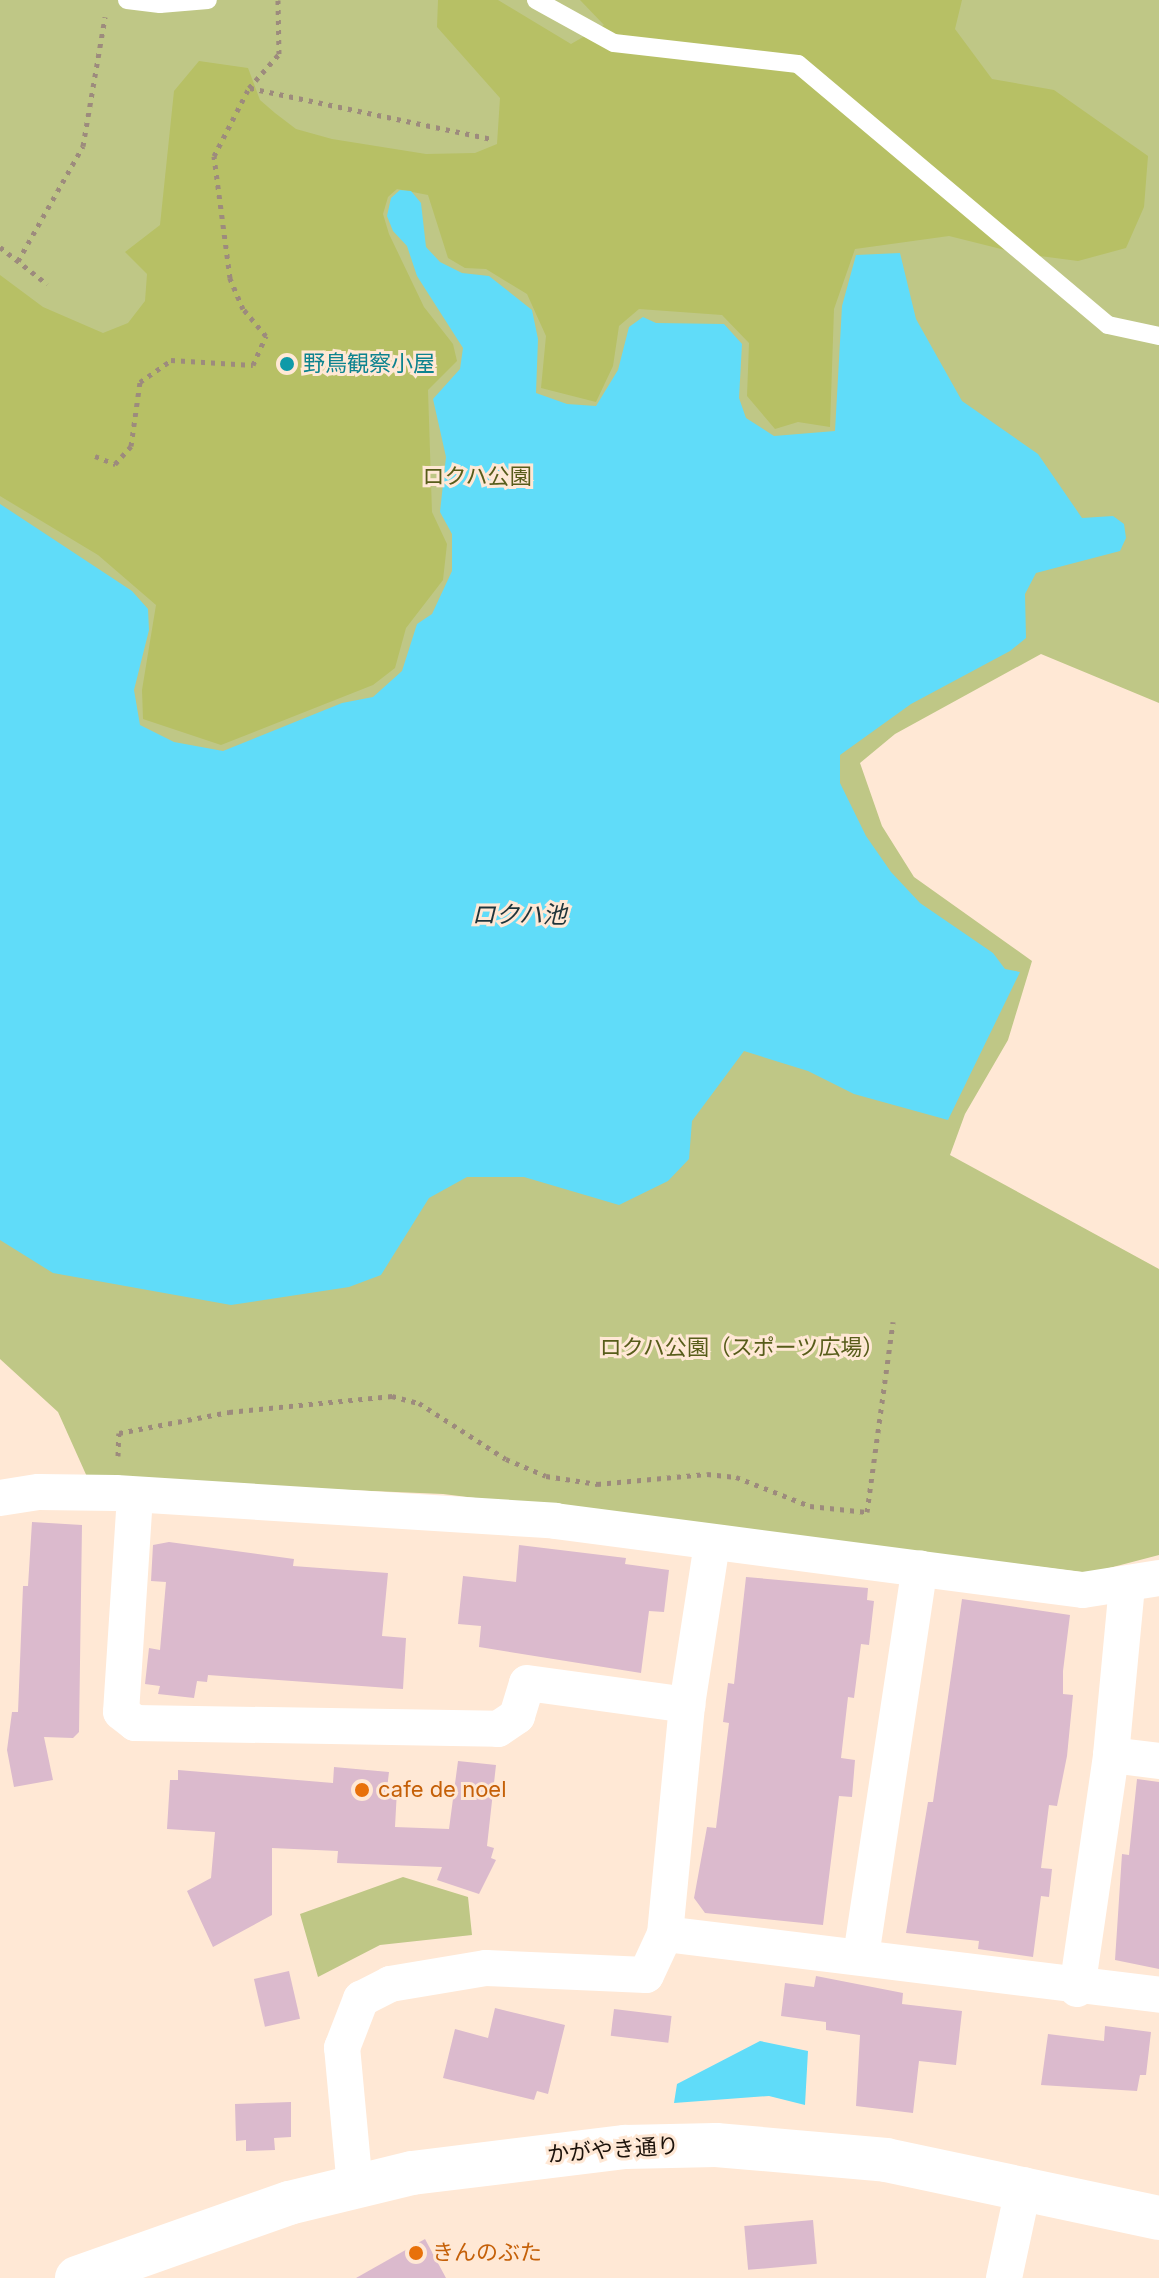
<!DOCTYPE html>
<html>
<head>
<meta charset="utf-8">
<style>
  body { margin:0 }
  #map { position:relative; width:1159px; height:2278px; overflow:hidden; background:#ffe8d5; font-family:Inter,"Noto Sans JP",sans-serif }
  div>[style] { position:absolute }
  .green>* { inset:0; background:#bfc786 }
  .forest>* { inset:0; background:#b7c065 }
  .water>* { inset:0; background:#60dcf9 }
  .building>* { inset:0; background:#dbbacd; transform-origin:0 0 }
  .path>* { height:5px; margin-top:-2.5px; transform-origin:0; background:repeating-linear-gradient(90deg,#9d8b7d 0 4px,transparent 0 10px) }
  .lane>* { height:18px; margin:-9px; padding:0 9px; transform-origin:9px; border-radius:9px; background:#fff }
  .street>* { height:36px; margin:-18px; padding:0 18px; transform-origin:18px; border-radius:18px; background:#fff }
  .secondary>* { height:44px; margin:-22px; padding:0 22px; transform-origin:22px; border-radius:22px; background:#fff }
  .dots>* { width:22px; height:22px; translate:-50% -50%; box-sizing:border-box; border:4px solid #ffe8d5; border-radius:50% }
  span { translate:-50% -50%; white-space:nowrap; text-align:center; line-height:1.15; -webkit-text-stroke:6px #ffe8d5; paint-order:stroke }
  .culture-label { font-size:22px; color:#0d838f }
  .left { translate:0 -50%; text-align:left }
  .park-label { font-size:22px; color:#575c1a }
  .food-label { font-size:22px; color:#c56008 }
  .street-label { font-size:22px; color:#1c120a }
  .water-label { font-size:24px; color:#1f343a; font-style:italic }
</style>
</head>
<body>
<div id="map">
  <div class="green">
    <div style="clip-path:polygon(0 0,1159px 0,1159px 703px,1041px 654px,895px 734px,860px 763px,882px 826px,914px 877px,1032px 961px,1008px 1040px,965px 1114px,950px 1155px,1159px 1269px,1159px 1555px,1090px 1573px,443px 1494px,88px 1479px,58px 1412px,0 1359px)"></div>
    <div style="clip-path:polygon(403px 1877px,468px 1897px,472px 1935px,380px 1945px,318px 1977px,300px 1914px)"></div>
  </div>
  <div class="forest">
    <div style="clip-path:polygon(438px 0,498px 0,571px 44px,604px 25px,580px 0,962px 0,955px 29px,992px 79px,1054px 90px,1148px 156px,1144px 207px,1126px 248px,1078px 261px,1017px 253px,949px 236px,855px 249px,834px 309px,830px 427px,798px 422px,775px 429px,747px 396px,749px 343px,722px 315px,639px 309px,619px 326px,613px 366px,596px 402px,541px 388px,546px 336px,527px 294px,486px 269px,465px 268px,448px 258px,428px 195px,397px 189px,388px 197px,383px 214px,389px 234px,424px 307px,453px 344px,457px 361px,428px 390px,432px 512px,447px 544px,443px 580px,406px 628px,395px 668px,373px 685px,221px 745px,143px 719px,142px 690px,156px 605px,98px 555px,0 496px,0 275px,43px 307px,103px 333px,128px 323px,145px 301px,147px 274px,125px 252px,160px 225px,174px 91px,199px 61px,248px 68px,260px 100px,275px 113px,296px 129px,332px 139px,426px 154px,475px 153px,497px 144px,500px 98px,437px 27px)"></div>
  </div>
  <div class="water">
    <div style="clip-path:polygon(400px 190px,411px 191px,421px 203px,426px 247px,440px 262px,462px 273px,489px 276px,532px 310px,538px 339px,536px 393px,567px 404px,596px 406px,618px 370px,629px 327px,643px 317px,656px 323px,724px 324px,742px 344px,739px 398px,746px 418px,774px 436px,835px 431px,842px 306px,856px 255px,900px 253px,916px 319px,962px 401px,1038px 454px,1082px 518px,1113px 516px,1124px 524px,1126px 538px,1120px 551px,1036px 573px,1025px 594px,1026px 638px,1010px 651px,911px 704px,840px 755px,840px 783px,866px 836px,891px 872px,920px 903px,993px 953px,1005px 969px,1020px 972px,948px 1120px,854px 1094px,808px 1071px,744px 1051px,692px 1121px,689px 1159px,668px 1181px,619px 1205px,524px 1177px,467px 1177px,429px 1198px,381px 1275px,349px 1287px,231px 1305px,53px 1273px,0 1240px,0 504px,132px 591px,148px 609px,149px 630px,134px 690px,140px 725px,174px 742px,223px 751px,342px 703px,373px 697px,402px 671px,417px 624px,432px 614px,452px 571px,452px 534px,440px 512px,446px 457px,433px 399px,460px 369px,463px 348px,417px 276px,407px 246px,393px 231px,387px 216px,391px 198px)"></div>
    <div style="clip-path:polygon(760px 2041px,808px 2051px,805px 2105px,769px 2096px,674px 2103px,677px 2084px)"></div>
  </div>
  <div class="building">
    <div style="clip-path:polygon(32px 1522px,82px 1525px,79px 1732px,73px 1738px,44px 1737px,53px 1780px,14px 1787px,7px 1750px,12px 1712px,18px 1712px,23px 1586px,28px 1586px)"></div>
    <div style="clip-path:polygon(169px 1542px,294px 1559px,293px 1566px,388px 1573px,382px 1636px,406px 1638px,403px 1689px,208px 1675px,207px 1682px,197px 1681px,194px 1698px,158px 1694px,160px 1686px,145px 1684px,149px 1648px,160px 1650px,166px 1582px,151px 1581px,153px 1545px)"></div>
    <div style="clip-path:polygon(519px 1545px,626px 1558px,625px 1564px,669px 1570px,664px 1612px,649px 1611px,641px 1673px,479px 1647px,481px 1626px,458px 1624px,463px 1576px,516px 1582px)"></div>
    <div style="clip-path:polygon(746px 1577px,868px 1588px,867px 1600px,874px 1601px,869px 1645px,861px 1644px,854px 1698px,848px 1697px,841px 1758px,855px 1760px,852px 1797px,839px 1796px,823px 1925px,705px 1913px,694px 1898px,707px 1827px,716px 1828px,729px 1723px,723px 1722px,728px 1683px,734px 1684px)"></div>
    <div style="clip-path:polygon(962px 1599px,1070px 1615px,1063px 1671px,1063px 1694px,1073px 1695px,1067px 1756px,1057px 1806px,1049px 1805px,1041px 1868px,1052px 1869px,1049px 1897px,1041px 1896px,1033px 1957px,978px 1949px,979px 1941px,906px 1933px,928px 1802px,933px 1802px)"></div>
    <div style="clip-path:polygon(458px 1761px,496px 1765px,487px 1846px,494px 1848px,491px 1858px,496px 1860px,479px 1894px,437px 1880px,442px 1867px,337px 1863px,338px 1851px,272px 1848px,272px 1915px,213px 1947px,187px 1891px,211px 1878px,215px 1832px,167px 1829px,170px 1780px,178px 1780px,178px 1770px,333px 1783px,334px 1767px,389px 1772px,387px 1789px,397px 1790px,395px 1827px,449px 1829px)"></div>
    <div style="clip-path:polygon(1137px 1779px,1159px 1782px,1159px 1969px,1115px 1960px,1122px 1854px,1129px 1855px)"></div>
    <div style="left:289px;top:1971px;width:49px;height:36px;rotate:77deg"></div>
    <div style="clip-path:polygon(816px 1976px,903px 1993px,902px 2004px,962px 2011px,956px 2065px,919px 2061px,913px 2113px,856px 2106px,860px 2035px,826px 2030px,826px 2022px,781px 2016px,785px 1983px,814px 1987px)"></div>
    <div style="clip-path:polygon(495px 2008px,565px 2025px,548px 2094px,537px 2091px,534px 2100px,443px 2078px,455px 2029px,488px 2038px)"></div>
    <div style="left:614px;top:2009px;width:58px;height:27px;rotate:7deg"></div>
    <div style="clip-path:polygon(1105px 2026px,1151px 2032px,1146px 2075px,1140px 2075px,1137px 2091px,1041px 2085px,1048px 2034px,1104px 2041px)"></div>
    <div style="clip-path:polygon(291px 2102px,291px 2137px,274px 2138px,275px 2150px,246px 2151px,246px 2140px,236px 2141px,235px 2104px)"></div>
    <div style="left:813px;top:2220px;width:44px;height:69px;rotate:85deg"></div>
    <div style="clip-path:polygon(425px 2239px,446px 2278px,356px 2278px)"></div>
  </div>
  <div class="path">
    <div style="left:250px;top:88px;width:247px;rotate:11.9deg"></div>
    <div style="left:0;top:247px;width:60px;rotate:38.2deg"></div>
    <div style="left:18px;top:261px;width:132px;rotate:-60.5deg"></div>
    <div style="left:83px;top:146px;width:131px;rotate:-80.3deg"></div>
    <div style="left:95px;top:456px;width:22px;rotate:22deg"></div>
    <div style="left:115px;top:464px;width:24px;rotate:-48deg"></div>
    <div style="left:131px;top:446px;width:65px;rotate:-82deg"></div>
    <div style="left:140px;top:382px;width:38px;rotate:-35deg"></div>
    <div style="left:171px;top:360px;width:82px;rotate:3.5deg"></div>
    <div style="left:253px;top:365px;width:32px;rotate:-66deg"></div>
    <div style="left:266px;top:336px;width:35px;rotate:-130deg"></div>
    <div style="left:243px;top:309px;width:34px;rotate:-113deg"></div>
    <div style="left:230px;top:278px;width:123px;rotate:-97.5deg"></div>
    <div style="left:214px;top:156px;width:76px;rotate:-62.8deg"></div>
    <div style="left:249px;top:88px;width:45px;rotate:-48.6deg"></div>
    <div style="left:279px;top:54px;width:54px;rotate:-91.1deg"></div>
    <div style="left:118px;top:1456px;width:23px;rotate:-88deg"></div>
    <div style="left:119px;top:1433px;width:112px;rotate:-10.8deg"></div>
    <div style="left:229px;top:1412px;width:164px;rotate:-5.6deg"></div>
    <div style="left:392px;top:1396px;width:28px;rotate:15deg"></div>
    <div style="left:419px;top:1403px;width:103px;rotate:32.8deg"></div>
    <div style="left:506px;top:1459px;width:43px;rotate:23deg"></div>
    <div style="left:546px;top:1476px;width:52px;rotate:8.9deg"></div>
    <div style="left:597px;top:1484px;width:110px;rotate:-5.2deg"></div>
    <div style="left:707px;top:1474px;width:29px;rotate:6deg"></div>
    <div style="left:736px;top:1477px;width:79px;rotate:21.4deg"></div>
    <div style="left:810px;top:1506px;width:57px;rotate:6deg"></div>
    <div style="left:867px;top:1512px;width:192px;rotate:-82.2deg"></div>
  </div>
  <div class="lane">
    <div style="left:127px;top:0;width:33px;rotate:7deg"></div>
    <div style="left:160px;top:4px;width:48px;rotate:-4.8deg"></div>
    <div style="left:536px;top:0;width:89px;rotate:28.9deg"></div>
    <div style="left:614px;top:43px;width:185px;rotate:6.5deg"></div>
    <div style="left:798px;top:64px;width:405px;rotate:40.1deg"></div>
    <div style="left:1108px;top:325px;width:52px;rotate:12.2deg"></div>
  </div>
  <div class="street">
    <div style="left:135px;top:1496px;width:216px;rotate:93.7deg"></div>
    <div style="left:121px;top:1712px;width:18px;rotate:38deg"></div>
    <div style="left:135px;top:1723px;width:363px;rotate:0.9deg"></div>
    <div style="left:498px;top:1729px;width:23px;rotate:-34deg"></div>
    <div style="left:517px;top:1716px;width:34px;rotate:-73deg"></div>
    <div style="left:527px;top:1683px;width:162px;rotate:7.8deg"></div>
    <div style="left:0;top:1498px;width:39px;rotate:-9deg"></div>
    <div style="left:39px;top:1492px;width:77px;rotate:0.7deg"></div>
    <div style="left:116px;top:1493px;width:440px;rotate:3.6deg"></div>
    <div style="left:555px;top:1521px;width:532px;rotate:7.45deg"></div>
    <div style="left:1083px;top:1590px;width:77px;rotate:-9deg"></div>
    <div style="left:1111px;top:1755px;width:48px;rotate:7.1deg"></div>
    <div style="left:665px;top:1934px;width:498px;rotate:7deg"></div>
    <div style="left:861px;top:1956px;width:392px;rotate:-81.4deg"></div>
    <div style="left:1077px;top:1989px;width:236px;rotate:-81.7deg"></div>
    <div style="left:1111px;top:1755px;width:171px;rotate:-84.6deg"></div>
    <div style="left:355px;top:2187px;width:140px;rotate:-95.3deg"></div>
    <div style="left:342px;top:2048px;width:53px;rotate:-68.8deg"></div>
    <div style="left:361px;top:1999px;width:33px;rotate:-27deg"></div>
    <div style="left:390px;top:1984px;width:97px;rotate:-9.5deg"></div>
    <div style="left:486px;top:1968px;width:160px;rotate:2.5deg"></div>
    <div style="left:646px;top:1975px;width:45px;rotate:-65.1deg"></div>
    <div style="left:665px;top:1934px;width:230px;rotate:-84.5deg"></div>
    <div style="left:687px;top:1705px;width:163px;rotate:-81.2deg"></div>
    <div style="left:1004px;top:2278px;width:95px;rotate:-77.9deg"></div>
  </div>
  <div class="secondary">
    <div style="left:77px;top:2278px;width:225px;rotate:-19.5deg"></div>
    <div style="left:289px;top:2203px;width:127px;rotate:-13.7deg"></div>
    <div style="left:412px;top:2173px;width:215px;rotate:-7deg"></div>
    <div style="left:625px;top:2147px;width:91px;rotate:-1.3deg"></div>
    <div style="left:716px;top:2145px;width:171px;rotate:5deg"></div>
    <div style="left:886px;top:2160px;width:279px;rotate:12deg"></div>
  </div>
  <div class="dots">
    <div style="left:287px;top:364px;background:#0f9aa8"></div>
    <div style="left:362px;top:1790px;background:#e8710a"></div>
    <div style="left:416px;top:2253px;background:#e8710a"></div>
  </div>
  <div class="culture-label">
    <span class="left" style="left:303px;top:364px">野鳥観察小屋</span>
  </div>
  <div class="park-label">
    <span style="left:477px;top:477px">ロクハ公園</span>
    <span style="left:742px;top:1348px">ロクハ公園（スポーツ広場）</span>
  </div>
  <div class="food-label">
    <span class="left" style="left:378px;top:1790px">cafe de noel</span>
    <span class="left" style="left:432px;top:2253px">きんのぶた</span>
  </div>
  <div class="street-label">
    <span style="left:613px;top:2150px;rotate:-4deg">かがやき通り</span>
  </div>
  <div class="water-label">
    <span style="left:519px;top:915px">ロクハ池</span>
  </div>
</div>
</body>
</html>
